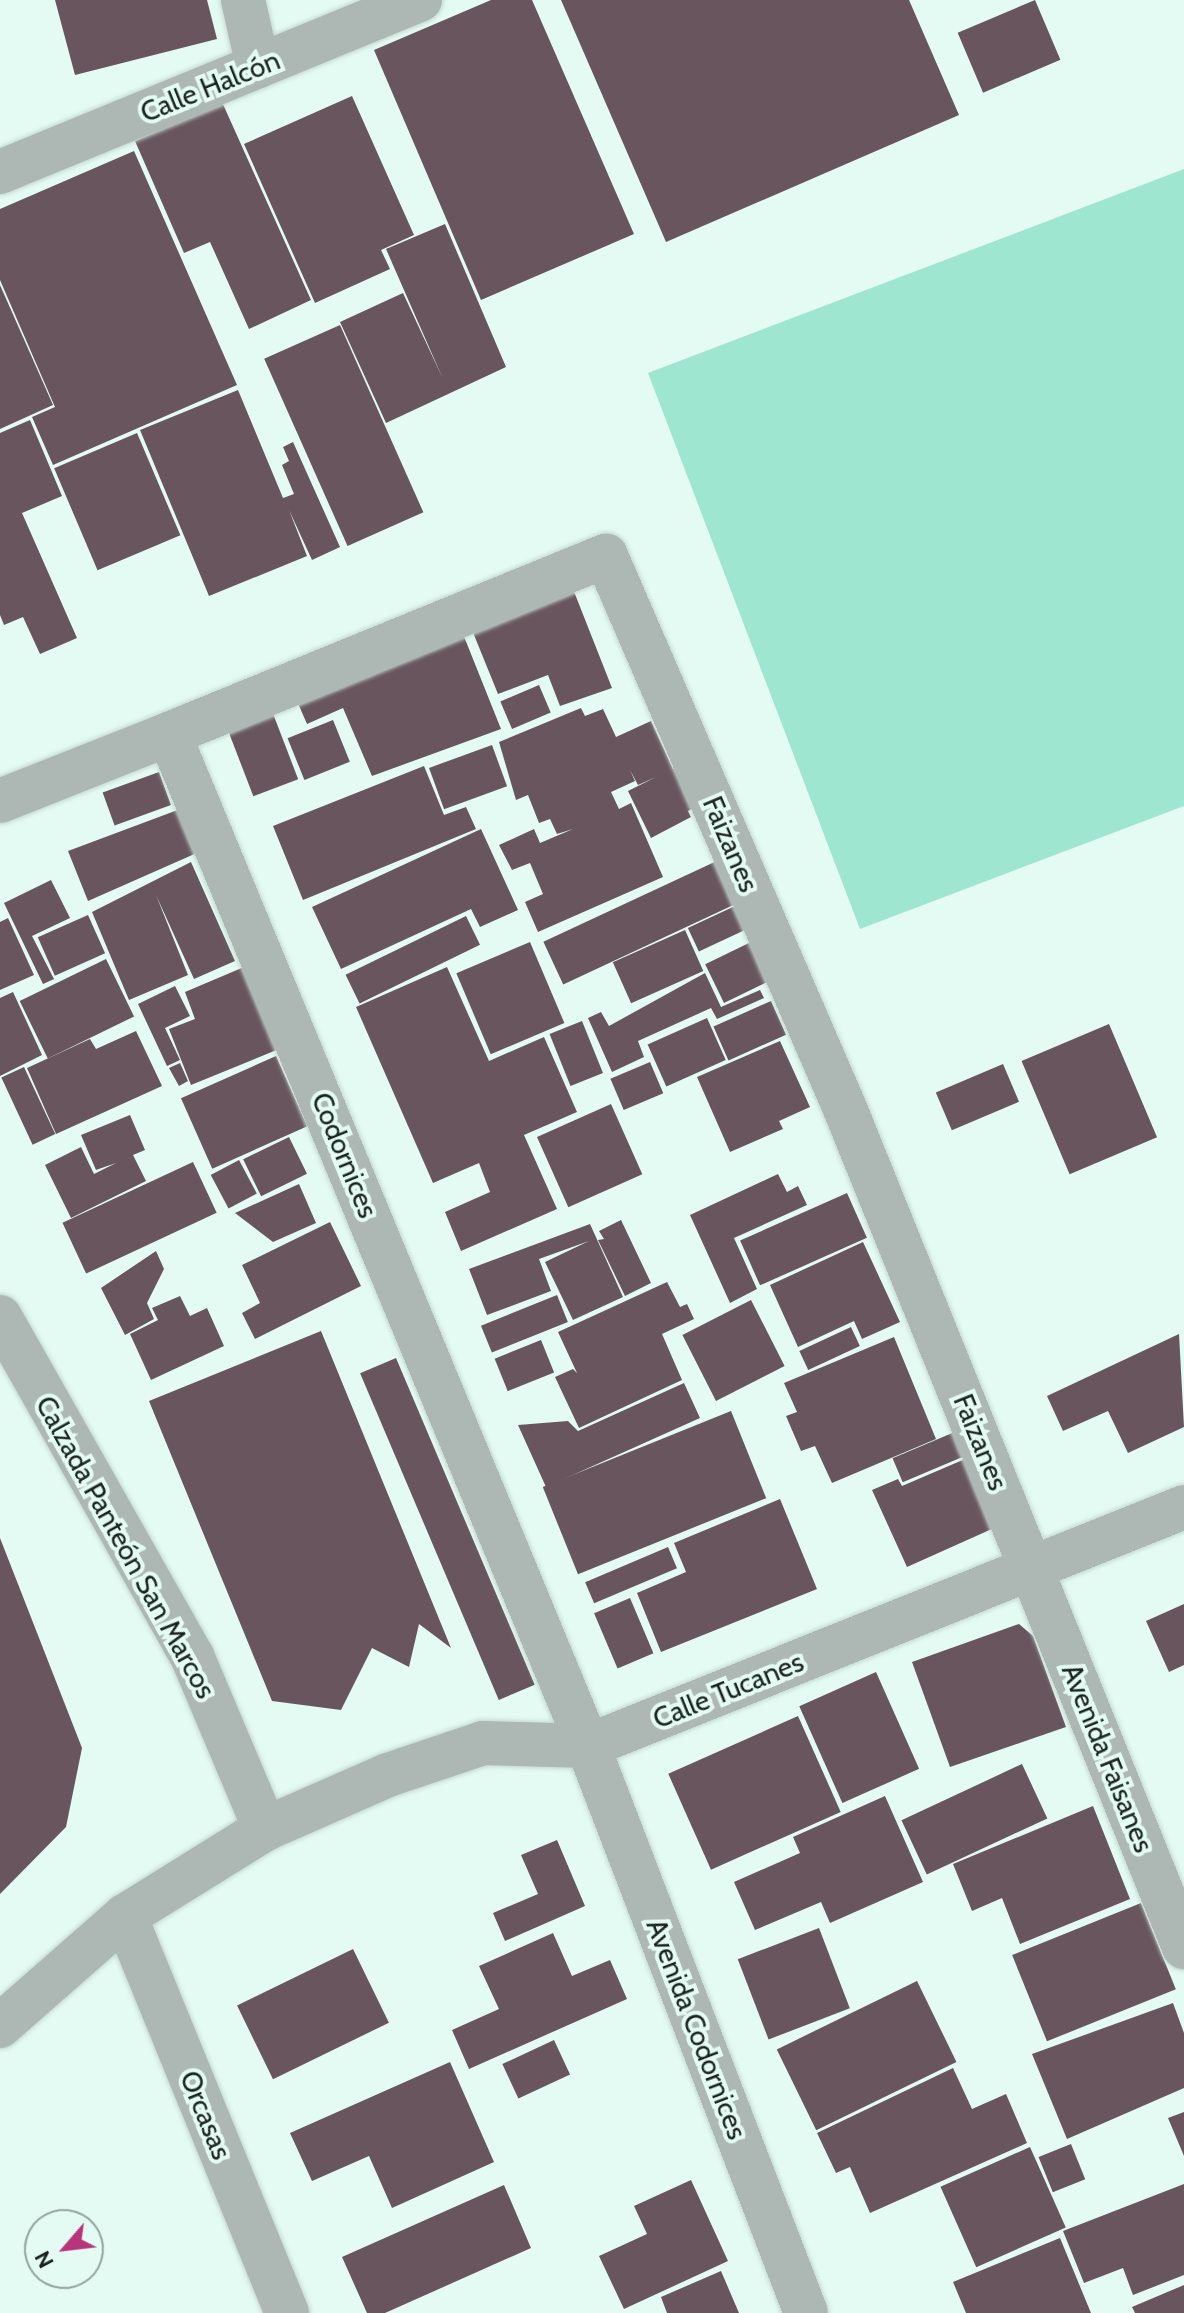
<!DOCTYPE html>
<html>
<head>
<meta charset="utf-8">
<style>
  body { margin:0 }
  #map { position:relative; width:1184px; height:2313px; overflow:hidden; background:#e4fbf3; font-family:Cabin,sans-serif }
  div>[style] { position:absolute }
  .green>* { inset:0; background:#9fe6d0 }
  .building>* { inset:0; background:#68555d; transform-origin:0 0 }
  .roads { filter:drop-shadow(0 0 2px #c4d8d1) drop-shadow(0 0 2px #c4d8d1) }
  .minor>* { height:44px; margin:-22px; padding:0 22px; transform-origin:22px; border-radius:22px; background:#adb7b4 }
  span { translate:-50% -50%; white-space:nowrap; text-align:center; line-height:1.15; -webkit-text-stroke:8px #e4fbf3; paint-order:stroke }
  .street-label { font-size:28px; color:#1a2220 }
  .north { position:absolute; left:24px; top:2209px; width:80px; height:80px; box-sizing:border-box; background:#e4fbf3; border:2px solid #93a49f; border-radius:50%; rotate:242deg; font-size:22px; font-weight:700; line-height:32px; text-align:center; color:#1a2220 }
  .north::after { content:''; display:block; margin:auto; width:28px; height:36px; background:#b8347b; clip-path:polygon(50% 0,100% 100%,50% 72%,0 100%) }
</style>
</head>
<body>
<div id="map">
  <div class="green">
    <div style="clip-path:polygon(1184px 169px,1184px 806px,860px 929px,648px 373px)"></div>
  </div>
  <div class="building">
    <div style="clip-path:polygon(55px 0,207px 0,217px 39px,75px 75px)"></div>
    <div style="clip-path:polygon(491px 0,532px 0,634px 234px,481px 300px,374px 50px)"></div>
    <div style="clip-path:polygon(561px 0,909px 0,959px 115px,666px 242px)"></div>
    <div style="left:1035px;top:0;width:65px;height:84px;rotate:67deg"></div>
    <div style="clip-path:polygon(352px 96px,414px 235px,381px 250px,390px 269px,315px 303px,244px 144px)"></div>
    <div style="clip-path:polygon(222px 102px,311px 300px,249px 329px,210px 242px,184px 253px,135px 141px)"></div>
    <div style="clip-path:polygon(134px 151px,237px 385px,53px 465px,32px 417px,55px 407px,0 280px,0 209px)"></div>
    <div style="clip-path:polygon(445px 224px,506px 367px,386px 423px,340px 322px,403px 293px,443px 379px,386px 249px)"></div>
    <div style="clip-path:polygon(0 285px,53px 405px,0 429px)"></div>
    <div style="left:340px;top:325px;width:205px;height:83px;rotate:66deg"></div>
    <div style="clip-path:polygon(238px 390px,283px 498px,294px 494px,282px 465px,289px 461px,283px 447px,293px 442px,340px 547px,312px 560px,289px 510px,307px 556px,209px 596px,140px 430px)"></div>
    <div style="clip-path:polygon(30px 420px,62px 496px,22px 513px,77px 638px,40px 654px,23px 617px,4px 625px,0 615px,0 433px)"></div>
    <div style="left:137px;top:433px;width:111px;height:90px;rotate:67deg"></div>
    <div style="clip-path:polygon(573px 589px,612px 688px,560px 706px,548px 675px,498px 694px,472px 630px)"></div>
    <div style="clip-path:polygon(463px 634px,501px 729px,372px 776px,343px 708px,307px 724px,297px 701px)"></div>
    <div style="left:539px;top:685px;width:30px;height:42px;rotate:67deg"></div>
    <div style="clip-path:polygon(581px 708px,585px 716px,603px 709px,616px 737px,651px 721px,673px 769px,681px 765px,701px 804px,688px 811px,691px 817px,651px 838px,628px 791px,656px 777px,638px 785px,630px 770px,635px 781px,611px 792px,619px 809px,631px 803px,663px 877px,538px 932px,525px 902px,543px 894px,530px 863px,512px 870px,499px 845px,534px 829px,540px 843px,573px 829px,557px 834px,550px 819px,539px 823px,528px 795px,516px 800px,499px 742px)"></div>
    <div style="left:272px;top:711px;width:73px;height:48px;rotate:69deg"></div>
    <div style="left:333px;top:720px;width:45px;height:49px;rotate:68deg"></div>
    <div style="left:492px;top:745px;width:44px;height:67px;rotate:70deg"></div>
    <div style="clip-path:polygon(424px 766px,444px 815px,466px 807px,476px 829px,303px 900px,273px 826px)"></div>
    <div style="left:159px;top:772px;width:35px;height:60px;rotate:70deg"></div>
    <div style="clip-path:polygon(183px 808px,199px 852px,88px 901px,68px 851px)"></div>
    <div style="clip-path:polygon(481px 829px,518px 910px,480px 927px,471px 909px,341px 969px,312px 907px)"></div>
    <div style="left:721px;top:859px;width:47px;height:196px;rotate:65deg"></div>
    <div style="clip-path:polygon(191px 862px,235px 961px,194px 979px,156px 895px,188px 975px,129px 1000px,92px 912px)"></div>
    <div style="clip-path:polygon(51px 880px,70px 918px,32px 936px,54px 979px,43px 984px,4px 903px)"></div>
    <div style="left:735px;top:906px;width:26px;height:52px;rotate:65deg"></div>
    <div style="left:88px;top:915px;width:42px;height:55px;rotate:66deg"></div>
    <div style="left:466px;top:916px;width:32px;height:134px;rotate:64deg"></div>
    <div style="clip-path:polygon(8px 918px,34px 975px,0 990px,0 922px)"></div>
    <div style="left:685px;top:930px;width:45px;height:79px;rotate:66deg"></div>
    <div style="left:530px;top:942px;width:88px;height:80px;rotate:67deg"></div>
    <div style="left:751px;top:942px;width:43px;height:51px;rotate:64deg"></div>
    <div style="left:106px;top:959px;width:64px;height:96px;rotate:64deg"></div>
    <div style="clip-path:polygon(244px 967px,279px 1049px,191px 1085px,169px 1029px,195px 1019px,185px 992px)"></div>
    <div style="clip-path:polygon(447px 967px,489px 1061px,544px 1037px,577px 1112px,524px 1135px,557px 1209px,461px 1251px,445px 1212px,490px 1192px,479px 1163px,433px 1183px,356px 1007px)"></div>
    <div style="clip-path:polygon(705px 973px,721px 1007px,760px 990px,764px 998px,717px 1019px,711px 1008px,638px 1041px,644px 1057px,612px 1072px,588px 1018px,601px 1012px,609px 1026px)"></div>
    <div style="clip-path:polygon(175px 986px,190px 1016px,165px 1028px,180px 1060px,167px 1066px,138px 1004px)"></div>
    <div style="clip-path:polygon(13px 992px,42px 1055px,0 1076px,0 998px)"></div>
    <div style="left:771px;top:1001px;width:37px;height:63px;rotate:66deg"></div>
    <div style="left:707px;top:1018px;width:46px;height:65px;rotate:66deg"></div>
    <div style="left:582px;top:1021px;width:56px;height:35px;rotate:68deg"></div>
    <div style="left:1109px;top:1024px;width:123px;height:95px;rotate:67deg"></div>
    <div style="clip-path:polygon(136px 1031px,162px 1086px,56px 1134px,27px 1068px,90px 1039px,96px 1049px)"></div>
    <div style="clip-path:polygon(780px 1041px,810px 1107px,779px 1121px,783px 1129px,730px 1152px,697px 1077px)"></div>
    <div style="left:276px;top:1056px;width:77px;height:104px;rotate:66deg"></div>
    <div style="left:650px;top:1062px;width:34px;height:43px;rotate:67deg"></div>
    <div style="clip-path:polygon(180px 1063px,188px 1081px,179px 1086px,169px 1068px)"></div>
    <div style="left:1003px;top:1064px;width:41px;height:73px;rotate:67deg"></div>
    <div style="left:24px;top:1067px;width:74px;height:25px;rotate:65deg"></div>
    <div style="left:611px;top:1104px;width:77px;height:81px;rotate:66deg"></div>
    <div style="clip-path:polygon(130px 1115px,145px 1150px,133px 1155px,146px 1181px,71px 1218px,45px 1165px,81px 1147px,94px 1174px,116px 1163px,96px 1170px,81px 1135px)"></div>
    <div style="left:289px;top:1137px;width:41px;height:51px;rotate:64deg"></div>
    <div style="left:239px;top:1160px;width:38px;height:32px;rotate:62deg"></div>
    <div style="left:193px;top:1162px;width:56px;height:144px;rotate:65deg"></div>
    <div style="clip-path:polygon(778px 1174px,787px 1192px,798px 1186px,807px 1205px,734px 1238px,757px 1289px,730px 1303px,690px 1215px)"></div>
    <div style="clip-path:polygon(299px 1184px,316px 1223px,273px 1242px,235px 1213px)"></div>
    <div style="left:847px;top:1193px;width:49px;height:117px;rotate:66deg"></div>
    <div style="clip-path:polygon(621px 1220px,651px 1283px,625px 1296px,598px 1240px,604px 1239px,599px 1231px)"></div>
    <div style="clip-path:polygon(330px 1222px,361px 1286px,255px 1339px,242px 1313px,260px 1303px,242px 1265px)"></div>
    <div style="clip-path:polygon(590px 1224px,623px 1297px,573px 1320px,545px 1262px,589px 1241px,539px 1259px,551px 1291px,487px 1315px,469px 1269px)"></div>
    <div style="clip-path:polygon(863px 1242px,900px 1322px,862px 1339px,854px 1321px,798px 1347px,770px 1285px)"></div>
    <div style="clip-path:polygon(156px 1251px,164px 1269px,147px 1303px,154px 1319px,125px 1335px,101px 1288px)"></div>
    <div style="clip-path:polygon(667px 1282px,680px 1307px,687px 1304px,694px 1319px,662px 1334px,682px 1380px,579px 1428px,555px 1377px,573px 1369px,577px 1373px,558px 1332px)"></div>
    <div style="left:557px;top:1295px;width:29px;height:82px;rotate:68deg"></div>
    <div style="clip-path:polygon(180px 1296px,190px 1316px,207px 1308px,224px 1346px,151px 1380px,130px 1334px,158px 1320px,152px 1308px)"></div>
    <div style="left:751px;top:1300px;width:74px;height:77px;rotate:63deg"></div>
    <div style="left:851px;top:1327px;width:21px;height:57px;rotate:65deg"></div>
    <div style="clip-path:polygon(321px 1331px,451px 1648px,419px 1624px,409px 1667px,372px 1648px,341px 1710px,272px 1701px,149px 1401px)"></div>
    <div style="clip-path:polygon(1179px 1334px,1184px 1427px,1128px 1453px,1108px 1411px,1063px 1431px,1047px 1396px)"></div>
    <div style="clip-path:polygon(894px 1337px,936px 1439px,832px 1483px,815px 1446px,801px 1451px,786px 1416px,797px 1412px,784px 1383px)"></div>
    <div style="left:541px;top:1340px;width:35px;height:50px;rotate:68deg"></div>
    <div style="left:396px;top:1358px;width:355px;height:39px;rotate:67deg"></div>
    <div style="clip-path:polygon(684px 1383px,700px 1418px,546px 1487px,518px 1425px,568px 1421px,578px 1431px)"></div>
    <div style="left:731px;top:1411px;width:94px;height:203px;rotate:68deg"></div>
    <div style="left:957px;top:1431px;width:26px;height:70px;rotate:67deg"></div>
    <div style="clip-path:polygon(972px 1456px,1003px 1524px,907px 1567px,872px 1490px,898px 1479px,902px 1486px)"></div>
    <div style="clip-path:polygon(780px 1499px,817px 1589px,661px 1652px,637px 1593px,686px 1572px,674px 1543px)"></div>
    <div style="clip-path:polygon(0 1538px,82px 1748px,66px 1827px,0 1894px)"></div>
    <div style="left:668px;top:1547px;width:23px;height:90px;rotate:67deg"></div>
    <div style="left:630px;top:1598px;width:60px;height:39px;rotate:67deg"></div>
    <div style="clip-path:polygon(1184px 1604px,1184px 1665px,1169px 1672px,1146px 1621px)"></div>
    <div style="clip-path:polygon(1019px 1624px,1033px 1636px,1066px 1727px,950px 1767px,912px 1662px)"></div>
    <div style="left:876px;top:1672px;width:106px;height:84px;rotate:66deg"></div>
    <div style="left:798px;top:1716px;width:105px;height:142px;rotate:66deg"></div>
    <div style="left:1022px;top:1764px;width:60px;height:133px;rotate:65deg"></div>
    <div style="clip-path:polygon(885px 1796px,923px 1882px,830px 1923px,821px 1902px,755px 1930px,734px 1882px,800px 1853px,793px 1837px)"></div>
    <div style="clip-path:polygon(1093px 1806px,1130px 1899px,1020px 1944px,1002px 1898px,972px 1911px,953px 1864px)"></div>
    <div style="clip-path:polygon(557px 1840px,585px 1906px,505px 1941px,493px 1913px,538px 1894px,521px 1855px)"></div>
    <div style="left:1141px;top:1903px;width:93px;height:139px;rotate:68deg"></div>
    <div style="left:819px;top:1928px;width:86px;height:87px;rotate:69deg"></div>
    <div style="clip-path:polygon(553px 1933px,572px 1976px,610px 1960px,627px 1999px,469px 2069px,452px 2030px,499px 2009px,479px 1966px)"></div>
    <div style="left:353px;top:1949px;width:82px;height:129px;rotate:64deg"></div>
    <div style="left:917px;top:1981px;width:90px;height:156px;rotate:64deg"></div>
    <div style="clip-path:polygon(1173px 2003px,1184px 2033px,1184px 2088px,1067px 2139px,1032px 2054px)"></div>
    <div style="left:554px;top:2040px;width:38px;height:57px;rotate:65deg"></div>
    <div style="clip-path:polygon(450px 2062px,494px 2162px,392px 2208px,369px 2156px,312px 2181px,290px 2133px)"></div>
    <div style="clip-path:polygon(953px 2068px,972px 2109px,1006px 2094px,1027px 2143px,870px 2213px,850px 2167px,836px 2173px,817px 2133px)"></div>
    <div style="clip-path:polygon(1184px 2112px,1184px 2156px,1168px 2118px)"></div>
    <div style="left:1071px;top:2144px;width:38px;height:35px;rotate:68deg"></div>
    <div style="left:1030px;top:2147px;width:88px;height:98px;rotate:66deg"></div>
    <div style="clip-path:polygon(691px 2180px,728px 2261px,624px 2309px,599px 2256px,647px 2234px,634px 2206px)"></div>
    <div style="clip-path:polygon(1184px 2184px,1184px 2275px,1133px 2295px,1123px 2268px,1084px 2283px,1063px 2231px)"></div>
    <div style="clip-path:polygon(504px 2185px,531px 2248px,385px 2313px,367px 2313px,342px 2257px)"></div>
    <div style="clip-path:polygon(1060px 2238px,1091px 2313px,966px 2313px,953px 2282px)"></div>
    <div style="clip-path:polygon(721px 2271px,739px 2313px,667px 2313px,661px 2297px)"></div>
    <div style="clip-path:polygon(1184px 2285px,1184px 2313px,1135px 2313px,1132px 2307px)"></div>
  </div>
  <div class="roads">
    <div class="minor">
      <div style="left:243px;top:0;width:68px;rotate:77.2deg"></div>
      <div style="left:0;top:172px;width:454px;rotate:-22.3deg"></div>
      <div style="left:169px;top:734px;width:472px;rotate:-22.2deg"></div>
      <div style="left:606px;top:556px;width:605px;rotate:66.61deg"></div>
      <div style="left:846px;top:1111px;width:902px;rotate:67.99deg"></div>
      <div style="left:0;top:801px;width:182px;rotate:-21.6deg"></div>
      <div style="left:169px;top:734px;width:1095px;rotate:67.51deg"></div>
      <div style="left:588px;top:1746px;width:607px;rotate:68.97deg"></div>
      <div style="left:0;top:1317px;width:390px;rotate:60.5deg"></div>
      <div style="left:192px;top:1656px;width:188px;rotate:67.1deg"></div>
      <div style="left:265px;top:1829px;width:165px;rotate:148.1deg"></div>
      <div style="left:125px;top:1916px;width:167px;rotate:138.7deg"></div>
      <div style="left:265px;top:1829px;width:134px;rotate:-23.7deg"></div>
      <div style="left:388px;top:1775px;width:100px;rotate:-18.6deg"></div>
      <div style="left:483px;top:1743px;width:105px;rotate:1.6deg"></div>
      <div style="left:588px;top:1746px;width:642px;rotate:-21.85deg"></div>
      <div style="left:125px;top:1916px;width:429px;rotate:67.8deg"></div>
    </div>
  </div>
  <div class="street-label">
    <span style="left:210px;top:86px;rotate:-22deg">Calle Halcón</span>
    <span style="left:731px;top:844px;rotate:67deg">Faizanes</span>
    <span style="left:345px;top:1155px;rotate:68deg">Codornices</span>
    <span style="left:981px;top:1442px;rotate:68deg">Faizanes</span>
    <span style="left:126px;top:1547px;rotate:61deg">Calzada Panteón San Marcos</span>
    <span style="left:728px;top:1690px;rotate:-22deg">Calle Tucanes</span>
    <span style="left:1108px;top:1758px;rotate:68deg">Avenida Faisanes</span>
    <span style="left:697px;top:2029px;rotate:69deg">Avenida Codornices</span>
    <span style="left:206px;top:2115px;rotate:68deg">Orcasas</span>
  </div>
  <div class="north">N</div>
</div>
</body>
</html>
